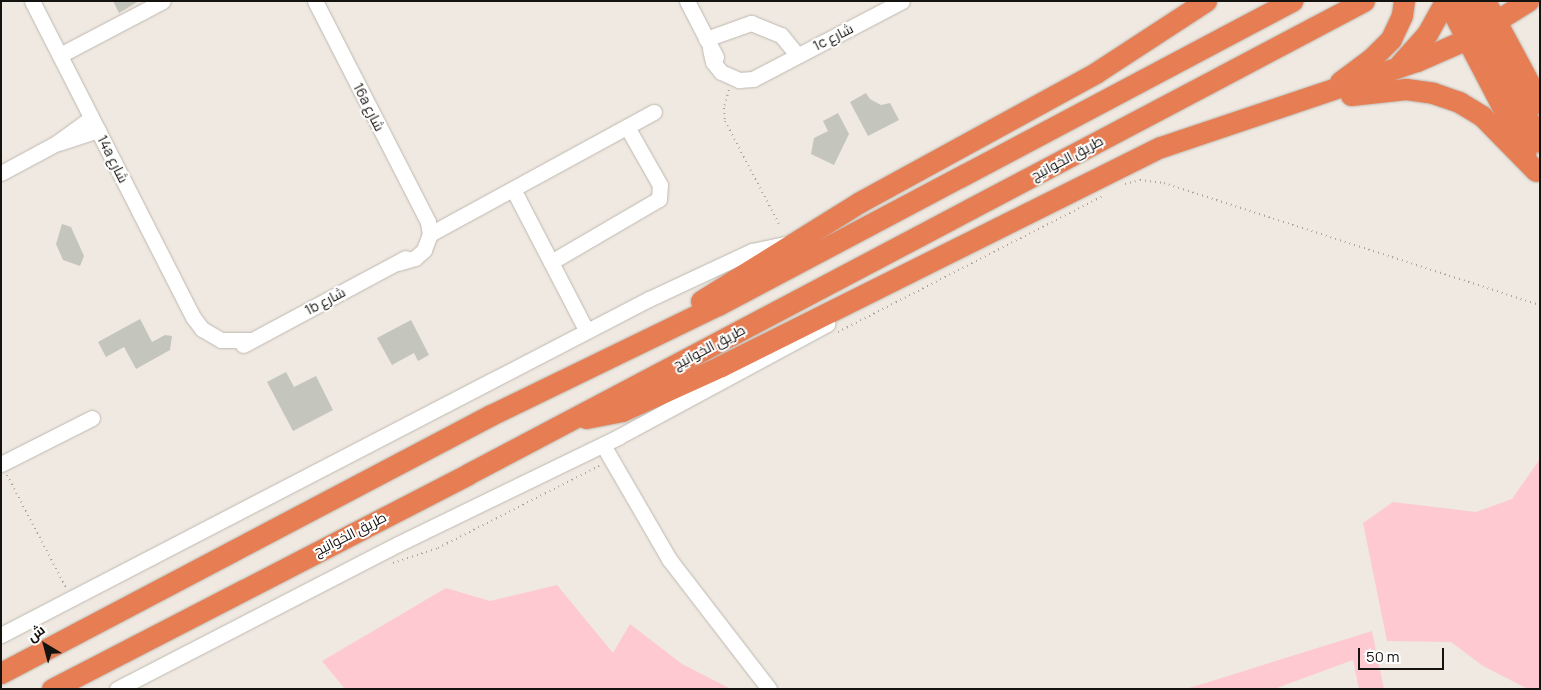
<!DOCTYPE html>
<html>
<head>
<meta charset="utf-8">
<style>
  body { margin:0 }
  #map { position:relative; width:1541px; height:690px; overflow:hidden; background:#efe9e1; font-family:Manrope,Cairo,sans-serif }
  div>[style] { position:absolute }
  .green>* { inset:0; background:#fec9d1 }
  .building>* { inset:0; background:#c4c5bc }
  .path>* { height:2px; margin-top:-1px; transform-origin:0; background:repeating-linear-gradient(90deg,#a8a49d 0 1px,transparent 0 5px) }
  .roads { filter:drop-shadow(0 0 1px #beb8b0) drop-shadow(0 0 1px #beb8b0) }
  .minor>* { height:15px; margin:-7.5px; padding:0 7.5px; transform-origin:7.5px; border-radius:7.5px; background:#fff }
  .highway>* { height:21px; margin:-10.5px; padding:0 10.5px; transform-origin:10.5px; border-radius:10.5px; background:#e77d52 }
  span { translate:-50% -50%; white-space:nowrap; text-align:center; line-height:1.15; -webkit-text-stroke:4px #fff; paint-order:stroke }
  .street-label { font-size:14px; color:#151310 }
  .frame { position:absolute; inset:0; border:2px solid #151310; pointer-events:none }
  .north { position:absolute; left:20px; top:620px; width:50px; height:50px; -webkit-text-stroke:4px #fff; paint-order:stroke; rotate:323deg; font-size:14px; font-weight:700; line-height:20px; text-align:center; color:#151310 }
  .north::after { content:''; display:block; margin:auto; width:18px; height:22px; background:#151310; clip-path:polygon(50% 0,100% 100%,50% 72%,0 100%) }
  .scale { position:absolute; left:1358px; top:648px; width:86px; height:22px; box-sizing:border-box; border:2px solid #151310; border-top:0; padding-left:6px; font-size:15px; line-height:18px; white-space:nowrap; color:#151310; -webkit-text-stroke:4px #fff; paint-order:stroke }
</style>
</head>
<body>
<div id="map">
  <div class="green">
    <div style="clip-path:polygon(1540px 459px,1540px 689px,1528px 689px,1483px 666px,1451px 642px,1387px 641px,1363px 523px,1393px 502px,1476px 512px,1512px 499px)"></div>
    <div style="clip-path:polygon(557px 585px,613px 653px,630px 624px,682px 664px,731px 689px,345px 689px,322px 661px,446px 588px,490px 601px)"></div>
    <div style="clip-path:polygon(1372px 631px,1384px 689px,1359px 689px,1353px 660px,1274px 689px,1186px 689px)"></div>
  </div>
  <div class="building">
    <div style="clip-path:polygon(113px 1px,139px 1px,119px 13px)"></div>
    <div style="clip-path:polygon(866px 93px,870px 99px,881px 105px,890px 103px,899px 120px,868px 136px,850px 102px)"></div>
    <div style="clip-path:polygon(838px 113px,849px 134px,834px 165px,811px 154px,814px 138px,828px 131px,823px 121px)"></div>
    <div style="clip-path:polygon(62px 224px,71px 227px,84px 256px,80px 266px,63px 260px,56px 244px)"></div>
    <div style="clip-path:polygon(140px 319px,152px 342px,165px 335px,172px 336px,170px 350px,136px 369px,124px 347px,106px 357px,98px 342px)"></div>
    <div style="clip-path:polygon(411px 320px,429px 355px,418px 361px,414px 353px,392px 365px,377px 338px)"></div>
    <div style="clip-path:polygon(286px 372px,294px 387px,316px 376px,333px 410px,293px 431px,267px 382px)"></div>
  </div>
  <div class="path">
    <div style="left:729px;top:90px;width:19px;rotate:106deg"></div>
    <div style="left:724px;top:108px;width:13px;rotate:86deg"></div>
    <div style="left:725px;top:121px;width:116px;rotate:62.3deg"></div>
    <div style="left:1125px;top:184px;width:16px;rotate:-15deg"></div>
    <div style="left:1140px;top:180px;width:24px;rotate:7deg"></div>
    <div style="left:1164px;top:183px;width:395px;rotate:18deg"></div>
    <div style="left:838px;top:332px;width:298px;rotate:-27.2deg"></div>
    <div style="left:7px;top:475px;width:127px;rotate:62.4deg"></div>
    <div style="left:393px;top:563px;width:47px;rotate:-18.4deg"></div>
    <div style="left:438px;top:548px;width:181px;rotate:-27deg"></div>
  </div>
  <div class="roads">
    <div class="minor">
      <div style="left:32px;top:1px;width:355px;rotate:63deg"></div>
      <div style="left:193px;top:317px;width:15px;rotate:53deg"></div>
      <div style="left:202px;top:329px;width:22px;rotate:30deg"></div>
      <div style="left:221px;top:340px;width:30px"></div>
      <div style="left:315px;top:1px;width:248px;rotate:62.9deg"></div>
      <div style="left:428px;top:222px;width:12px;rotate:81deg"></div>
      <div style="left:430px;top:234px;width:17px;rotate:111deg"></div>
      <div style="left:424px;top:250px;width:12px;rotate:138deg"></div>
      <div style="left:415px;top:258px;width:18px;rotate:164deg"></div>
      <div style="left:687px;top:1px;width:63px;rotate:62.6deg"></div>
      <div style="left:706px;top:39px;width:48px;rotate:-19.6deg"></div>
      <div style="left:751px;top:23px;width:32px;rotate:22deg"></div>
      <div style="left:781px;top:35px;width:26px;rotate:51deg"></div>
      <div style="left:710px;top:49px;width:13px;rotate:77deg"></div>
      <div style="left:713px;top:62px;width:13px;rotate:51deg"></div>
      <div style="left:721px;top:72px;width:20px;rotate:24deg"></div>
      <div style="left:739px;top:80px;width:14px;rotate:-4deg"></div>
      <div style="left:753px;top:79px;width:168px;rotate:-27.6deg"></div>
      <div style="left:60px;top:55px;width:116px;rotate:-27.7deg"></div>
      <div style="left:59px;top:143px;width:41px;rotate:-18.4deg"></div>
      <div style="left:1px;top:173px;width:61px;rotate:-28.2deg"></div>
      <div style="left:55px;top:144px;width:44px;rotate:-35.8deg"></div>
      <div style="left:513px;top:189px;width:159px;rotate:62.6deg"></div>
      <div style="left:430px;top:234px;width:255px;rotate:-28.6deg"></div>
      <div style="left:551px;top:262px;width:125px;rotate:-30.3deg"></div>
      <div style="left:659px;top:199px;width:14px;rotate:-86deg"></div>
      <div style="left:660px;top:185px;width:67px;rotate:-119.6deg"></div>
      <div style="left:243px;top:345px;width:184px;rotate:-28.2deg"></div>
      <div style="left:603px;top:445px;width:132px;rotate:59.9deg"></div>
      <div style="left:669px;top:559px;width:164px;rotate:52.4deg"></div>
      <div style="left:1px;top:464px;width:102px;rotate:-26.8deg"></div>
      <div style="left:1px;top:635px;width:730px;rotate:-27.41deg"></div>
      <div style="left:649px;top:299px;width:114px;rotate:-25deg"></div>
      <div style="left:752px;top:251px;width:38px;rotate:-12deg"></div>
      <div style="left:117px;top:689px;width:316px;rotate:-27.3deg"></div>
      <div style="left:398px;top:544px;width:245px;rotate:-25.9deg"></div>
      <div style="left:618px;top:437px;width:238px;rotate:-28.4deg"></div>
    </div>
    <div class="highway">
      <div style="left:1447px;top:1px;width:170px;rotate:62.4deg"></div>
      <div style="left:1466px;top:1px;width:159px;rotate:62.3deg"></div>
      <div style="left:1485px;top:1px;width:116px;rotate:61.7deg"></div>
      <div style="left:1400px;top:64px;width:40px;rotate:-48deg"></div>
      <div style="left:1427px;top:34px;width:38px;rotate:-61deg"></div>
      <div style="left:1340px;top:82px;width:39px;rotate:-37deg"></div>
      <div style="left:1371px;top:59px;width:28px;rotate:-45deg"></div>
      <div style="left:1391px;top:39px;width:26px;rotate:-65deg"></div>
      <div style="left:1402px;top:15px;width:14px;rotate:-82deg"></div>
      <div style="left:1351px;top:95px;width:55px;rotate:-6.2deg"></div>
      <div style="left:1406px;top:89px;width:27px;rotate:8deg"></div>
      <div style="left:1433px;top:93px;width:28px;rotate:19deg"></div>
      <div style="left:1459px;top:102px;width:27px;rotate:31deg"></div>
      <div style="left:1482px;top:116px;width:77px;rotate:45.5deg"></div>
      <div style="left:701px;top:301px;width:187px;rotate:-31.9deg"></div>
      <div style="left:860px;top:202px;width:270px;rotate:-28.7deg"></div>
      <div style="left:1097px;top:72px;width:130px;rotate:-33.1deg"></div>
      <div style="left:586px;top:418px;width:37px;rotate:-11deg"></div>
      <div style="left:622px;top:411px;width:109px;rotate:-24.4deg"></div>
      <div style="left:721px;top:366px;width:491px;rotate:-26.5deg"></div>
      <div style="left:1161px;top:147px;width:270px;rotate:-18.6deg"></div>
      <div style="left:1417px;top:61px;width:55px;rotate:-23.7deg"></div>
      <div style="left:1467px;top:39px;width:72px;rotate:-31.9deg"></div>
      <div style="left:1px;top:673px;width:554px;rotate:-27.77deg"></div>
      <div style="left:491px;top:415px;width:252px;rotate:-25.9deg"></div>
      <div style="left:718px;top:305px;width:650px;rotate:-27.91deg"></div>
      <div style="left:52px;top:689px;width:468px;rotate:-27.3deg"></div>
      <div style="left:468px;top:474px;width:1013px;rotate:-27.83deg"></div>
    </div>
  </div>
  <div class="street-label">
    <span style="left:833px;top:37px;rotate:-27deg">1c شارع</span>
    <span style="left:369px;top:107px;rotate:63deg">16a شارع</span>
    <span style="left:1067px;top:158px;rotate:-28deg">طريق الخوانيج</span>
    <span style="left:113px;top:159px;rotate:63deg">14a شارع</span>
    <span style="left:325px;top:301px;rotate:-28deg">1b شارع</span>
    <span style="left:709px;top:347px;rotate:-28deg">طريق الخوانيج</span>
    <span style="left:350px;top:534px;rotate:-27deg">طريق الخوانيج</span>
  </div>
  <div class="frame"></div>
  <div class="north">ش</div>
  <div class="scale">50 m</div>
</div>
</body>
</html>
